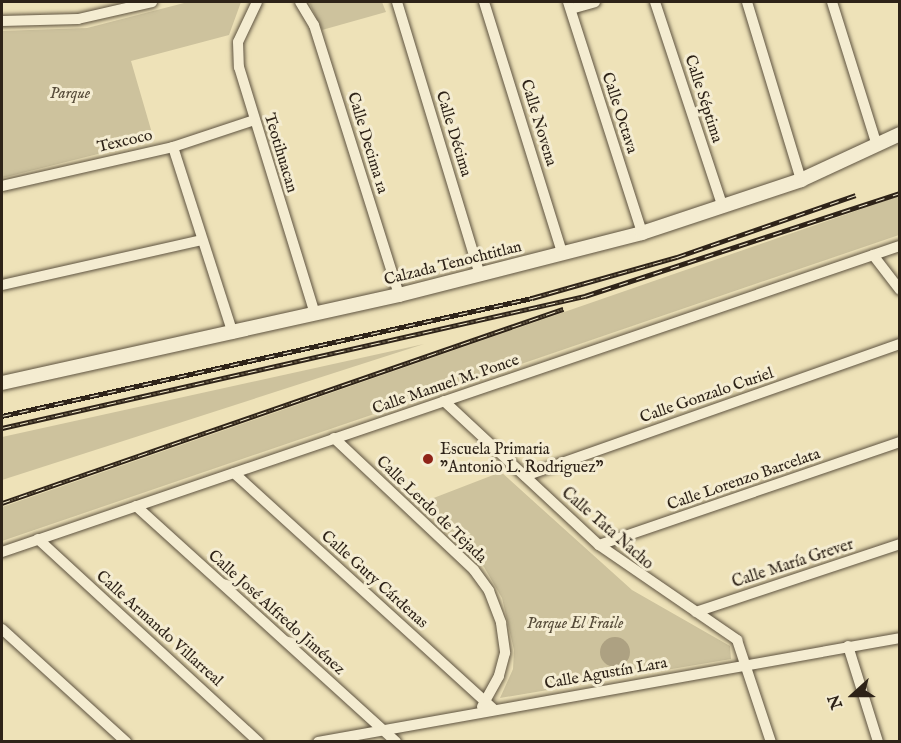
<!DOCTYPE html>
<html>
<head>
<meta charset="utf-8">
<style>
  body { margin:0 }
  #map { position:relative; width:901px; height:743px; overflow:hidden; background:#eee2b8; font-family:"IM FELL English",serif }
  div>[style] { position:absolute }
  .green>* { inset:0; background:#cdc29d }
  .water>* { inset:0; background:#ada182 }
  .round { border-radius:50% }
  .roads { filter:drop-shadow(0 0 2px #5e5340) drop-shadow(0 0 2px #5e5340) }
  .minor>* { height:10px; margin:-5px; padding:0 5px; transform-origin:5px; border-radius:5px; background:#f4ecd1 }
  .tertiary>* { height:14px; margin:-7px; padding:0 7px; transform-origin:7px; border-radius:7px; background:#f4ecd1 }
  .rail>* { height:5px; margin-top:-2.5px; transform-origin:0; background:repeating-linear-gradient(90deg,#f4ecd1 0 9px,#2e2318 0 18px); box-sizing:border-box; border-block:2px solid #2e2318 }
  .dots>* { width:16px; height:16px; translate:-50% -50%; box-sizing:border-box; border:3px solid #f4ecd1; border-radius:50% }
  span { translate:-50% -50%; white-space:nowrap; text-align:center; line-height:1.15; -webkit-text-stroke:6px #f4ecd1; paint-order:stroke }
  .park-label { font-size:16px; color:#564b39; font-style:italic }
  .street-label { font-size:16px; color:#2e2318 }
  .poi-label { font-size:16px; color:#2e2318 }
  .left { translate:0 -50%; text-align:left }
  .frame { position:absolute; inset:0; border:3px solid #2e2318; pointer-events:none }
  .north { position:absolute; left:823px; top:665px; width:60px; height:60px; -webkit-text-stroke:4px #f4ecd1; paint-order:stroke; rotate:249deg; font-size:16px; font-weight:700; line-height:24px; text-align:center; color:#2e2318 }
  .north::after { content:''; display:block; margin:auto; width:21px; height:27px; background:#2e2318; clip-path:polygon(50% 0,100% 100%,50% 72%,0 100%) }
</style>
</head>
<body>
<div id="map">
  <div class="green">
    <div style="clip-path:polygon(188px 2px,241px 2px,229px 35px,131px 61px,154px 140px,2px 178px,2px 31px,87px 28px)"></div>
    <div style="clip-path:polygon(309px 2px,382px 2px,386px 12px,322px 30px)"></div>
    <div style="clip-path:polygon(899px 196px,899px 235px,2px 541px,2px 507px)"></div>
    <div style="clip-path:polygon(424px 344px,2px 480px,2px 437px)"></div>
    <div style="clip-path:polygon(501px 472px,632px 590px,730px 646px,731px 659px,500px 698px,513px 669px,514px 650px,502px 598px,484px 567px,418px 504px)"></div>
  </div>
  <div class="water">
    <div class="round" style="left:600px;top:637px;width:30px;height:30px"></div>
  </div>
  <div class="roads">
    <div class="minor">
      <div style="left:257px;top:2px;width:44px;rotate:115.4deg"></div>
      <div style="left:238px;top:42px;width:25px;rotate:88deg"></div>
      <div style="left:239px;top:67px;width:258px;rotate:72.9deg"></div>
      <div style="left:300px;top:2px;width:27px;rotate:59deg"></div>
      <div style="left:314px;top:25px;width:283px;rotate:72.5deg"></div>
      <div style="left:397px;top:2px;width:286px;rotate:73.1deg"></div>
      <div style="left:484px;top:2px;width:263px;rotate:72.7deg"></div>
      <div style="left:568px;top:2px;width:243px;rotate:72.2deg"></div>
      <div style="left:655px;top:2px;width:214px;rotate:71.7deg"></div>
      <div style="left:747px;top:2px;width:186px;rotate:73.1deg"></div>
      <div style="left:832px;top:2px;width:151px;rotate:72.6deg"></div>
      <div style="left:571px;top:9px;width:25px;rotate:-16deg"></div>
      <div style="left:2px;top:21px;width:76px;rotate:-1.5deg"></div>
      <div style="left:78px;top:19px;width:76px;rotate:-12.9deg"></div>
      <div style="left:173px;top:147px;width:196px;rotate:72.2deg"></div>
      <div style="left:2px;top:186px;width:175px;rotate:-12.8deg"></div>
      <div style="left:173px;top:147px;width:85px;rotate:-18.4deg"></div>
      <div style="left:873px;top:255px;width:44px;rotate:52.4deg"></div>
      <div style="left:2px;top:285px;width:204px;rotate:-12.7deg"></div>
      <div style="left:444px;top:401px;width:212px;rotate:42.9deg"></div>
      <div style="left:599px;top:545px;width:168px;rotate:34.5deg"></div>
      <div style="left:737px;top:640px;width:108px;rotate:71.6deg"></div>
      <div style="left:334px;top:438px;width:192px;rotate:43.3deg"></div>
      <div style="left:474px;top:570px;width:26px;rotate:54deg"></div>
      <div style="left:489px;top:591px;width:34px;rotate:69deg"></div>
      <div style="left:501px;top:623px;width:30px;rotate:82deg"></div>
      <div style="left:505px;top:653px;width:24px;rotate:105deg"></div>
      <div style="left:499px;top:676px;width:35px;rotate:119deg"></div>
      <div style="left:234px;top:473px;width:350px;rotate:42.3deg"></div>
      <div style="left:525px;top:476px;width:398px;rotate:-19.4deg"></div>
      <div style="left:136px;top:506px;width:351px;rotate:42.2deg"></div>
      <div style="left:38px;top:539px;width:300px;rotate:42.6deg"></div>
      <div style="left:599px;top:545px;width:318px;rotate:-18.9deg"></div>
      <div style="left:2px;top:552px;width:949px;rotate:-18.82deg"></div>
      <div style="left:696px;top:612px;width:215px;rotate:-18.4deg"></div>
      <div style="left:2px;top:629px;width:168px;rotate:42.3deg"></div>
      <div style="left:848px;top:646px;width:101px;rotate:72.6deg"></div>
      <div style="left:318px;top:742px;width:591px;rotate:-10.13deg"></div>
    </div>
    <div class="tertiary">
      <div style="left:2px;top:383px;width:407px;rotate:-12.5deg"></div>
      <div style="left:399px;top:295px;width:251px;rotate:-14.3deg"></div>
      <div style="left:642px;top:233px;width:168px;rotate:-18.4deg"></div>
      <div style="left:801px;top:180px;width:109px;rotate:-24.9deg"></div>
    </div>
  </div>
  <div class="rail">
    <div style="left:2px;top:416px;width:543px;rotate:-12.55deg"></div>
    <div style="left:532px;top:298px;width:151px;rotate:-15.8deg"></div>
    <div style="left:677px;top:257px;width:189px;rotate:-19.1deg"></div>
    <div style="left:2px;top:428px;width:598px;rotate:-12.76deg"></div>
    <div style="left:585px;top:296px;width:331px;rotate:-18.1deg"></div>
    <div style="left:2px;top:503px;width:594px;rotate:-19.08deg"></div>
  </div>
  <div class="dots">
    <div style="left:428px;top:459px;background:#8f2418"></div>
  </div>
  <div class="park-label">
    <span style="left:70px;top:94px">Parque</span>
    <span style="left:575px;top:624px">Parque El Fraile</span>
  </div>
  <div class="street-label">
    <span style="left:703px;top:99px;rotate:72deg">Calle Séptima</span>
    <span style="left:619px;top:113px;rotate:72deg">Calle Octava</span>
    <span style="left:538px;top:123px;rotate:73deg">Calle Novena</span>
    <span style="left:453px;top:134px;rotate:73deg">Calle Décima</span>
    <span style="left:125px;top:142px;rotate:-13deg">Texcoco</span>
    <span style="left:367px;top:143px;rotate:73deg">Calle Decima 1a</span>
    <span style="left:280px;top:153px;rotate:73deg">Teotihuacan</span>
    <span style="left:453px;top:264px;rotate:-14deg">Calzada Tenochtitlan</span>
    <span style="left:446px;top:385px;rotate:-19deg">Calle Manuel M. Ponce</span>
    <span style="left:707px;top:396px;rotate:-19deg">Calle Gonzalo Curiel</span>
    <span style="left:744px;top:480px;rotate:-19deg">Calle Lorenzo Barcelata</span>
    <span style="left:431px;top:510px;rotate:44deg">Calle Lerdo de Tejada</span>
    <span style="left:607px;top:529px;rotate:41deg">Calle Tata Nacho</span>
    <span style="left:793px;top:564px;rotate:-18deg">Calle María Grever</span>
    <span style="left:374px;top:580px;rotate:42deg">Calle Guty Cárdenas</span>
    <span style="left:276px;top:613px;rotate:42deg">Calle José Alfredo Jiménez</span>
    <span style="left:159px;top:629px;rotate:42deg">Calle Armando Villarreal</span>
    <span style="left:606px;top:674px;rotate:-10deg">Calle Agustín Lara</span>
  </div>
  <div class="poi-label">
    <span class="left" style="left:440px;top:459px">Escuela Primaria<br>"Antonio L. Rodriguez"</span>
  </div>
  <div class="frame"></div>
  <div class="north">N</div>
</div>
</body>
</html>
